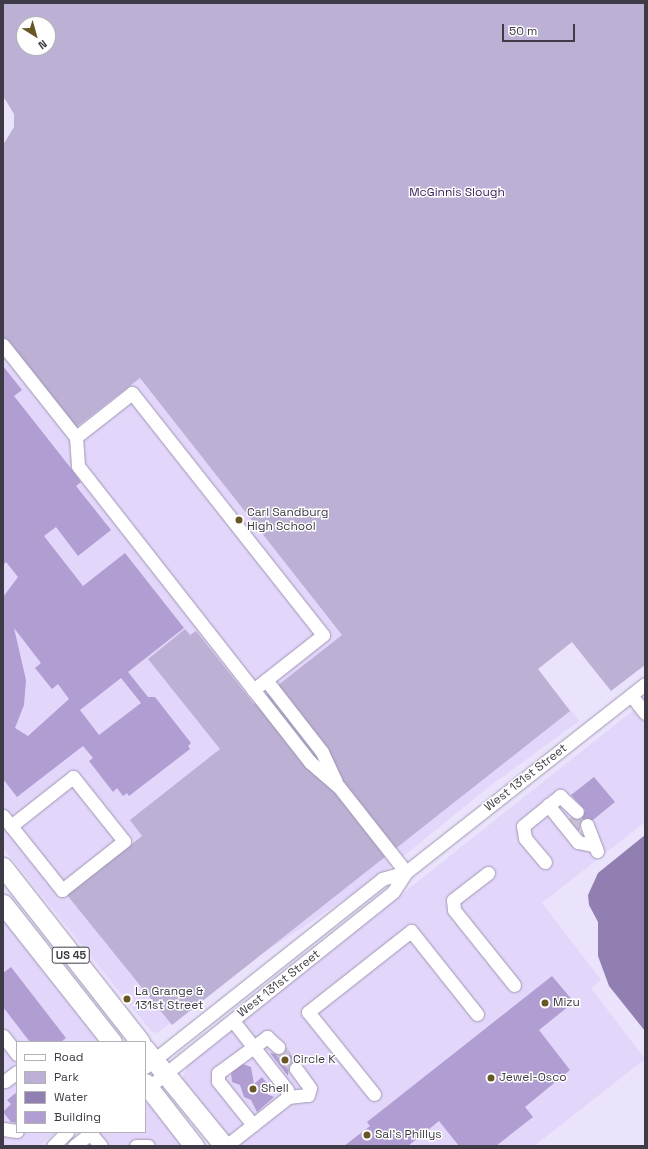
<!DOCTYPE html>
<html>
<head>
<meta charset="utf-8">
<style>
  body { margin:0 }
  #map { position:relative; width:648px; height:1149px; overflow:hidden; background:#ebe3fb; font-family:"Space Grotesk",sans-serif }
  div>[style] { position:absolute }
  .built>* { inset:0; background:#e3d6fb }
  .green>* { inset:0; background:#bcb0d5 }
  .water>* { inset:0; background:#927fb2 }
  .building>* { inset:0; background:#b09dd2 }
  .minor-tunnel>* { height:13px; margin-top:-6.5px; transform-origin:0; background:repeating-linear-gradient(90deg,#c9c1d7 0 13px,transparent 0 19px) }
  .roads { filter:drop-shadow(0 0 1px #a096b2) drop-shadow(0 0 1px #a096b2) }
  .minor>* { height:13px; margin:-6.5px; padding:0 6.5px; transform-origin:6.5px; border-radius:6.5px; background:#fff }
  .highway>* { height:19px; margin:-9.5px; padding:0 9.5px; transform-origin:9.5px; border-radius:9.5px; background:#fff }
  .dots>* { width:11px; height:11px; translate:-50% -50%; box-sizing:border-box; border:2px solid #fff; border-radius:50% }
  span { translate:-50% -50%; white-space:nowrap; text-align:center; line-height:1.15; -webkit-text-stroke:3px #fff; paint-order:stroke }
  .shield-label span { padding:1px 3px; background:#fff; border:1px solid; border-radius:3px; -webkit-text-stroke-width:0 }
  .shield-label { font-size:11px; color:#3f3b46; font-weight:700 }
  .park-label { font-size:12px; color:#381b5a }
  .poi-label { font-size:12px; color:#3f3b46 }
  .left { translate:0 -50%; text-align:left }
  .street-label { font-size:12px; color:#3f3b46 }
  .frame { position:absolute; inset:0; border:4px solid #3f3b46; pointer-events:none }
  .legend { position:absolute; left:16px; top:1041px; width:130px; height:92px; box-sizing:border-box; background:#fff; border:1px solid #b2b1b5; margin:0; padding:5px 7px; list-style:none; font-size:12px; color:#3f3b46 }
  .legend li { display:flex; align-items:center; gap:8px; height:20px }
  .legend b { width:20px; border:1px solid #b2b1b5 }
  .north { position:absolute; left:16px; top:16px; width:40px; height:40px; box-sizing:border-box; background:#fff; border:1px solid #b2b1b5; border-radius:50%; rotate:143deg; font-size:11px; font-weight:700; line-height:16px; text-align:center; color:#3f3b46 }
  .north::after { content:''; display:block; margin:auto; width:14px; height:18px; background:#685724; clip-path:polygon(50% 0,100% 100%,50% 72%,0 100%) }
  .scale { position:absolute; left:502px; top:24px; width:73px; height:18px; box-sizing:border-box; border:2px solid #3f3b46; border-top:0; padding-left:5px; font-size:12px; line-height:14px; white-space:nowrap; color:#3f3b46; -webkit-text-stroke:3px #fff; paint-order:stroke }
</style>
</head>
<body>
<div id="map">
  <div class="built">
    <div style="clip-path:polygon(3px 167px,572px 642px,538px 669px,579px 721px,490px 786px,373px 881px,259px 956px,157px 1033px,152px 1032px,3px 848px)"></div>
    <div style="clip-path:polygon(636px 708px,645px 719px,645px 822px,542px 903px,601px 980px,591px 988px,645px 1059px,534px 1146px,230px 1146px,182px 1080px,187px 1065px)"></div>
    <div style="clip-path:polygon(3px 908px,109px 1042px,17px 1042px,17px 1132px,57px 1132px,39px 1146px,3px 1146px)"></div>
    <div style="clip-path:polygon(145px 1103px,150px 1103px,192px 1146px,84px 1146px,102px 1132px,145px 1132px)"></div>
  </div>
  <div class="green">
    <div style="clip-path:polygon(evenodd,3px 3px,645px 3px,645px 665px,611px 691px,572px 642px,538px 669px,570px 711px,172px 1025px,67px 895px,142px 836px,130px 820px,220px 749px,148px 659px,185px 629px,190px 635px,196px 631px,254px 704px,342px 635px,140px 378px,75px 428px,3px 337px,3px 145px,14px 127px,14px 114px,3px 96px,3px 3px,24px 24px,48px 24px,48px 48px,24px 48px,24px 24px)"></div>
  </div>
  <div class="water">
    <div style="clip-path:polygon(645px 835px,645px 1031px,609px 986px,598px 956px,598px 922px,589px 905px,588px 895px,598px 873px)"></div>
  </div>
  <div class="building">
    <div style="clip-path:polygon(evenodd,3px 366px,22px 390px,14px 396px,70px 467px,81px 482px,76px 486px,111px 530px,78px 556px,56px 527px,44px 536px,83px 586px,125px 553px,184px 628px,128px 672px,148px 697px,155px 697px,191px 743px,188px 746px,190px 749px,129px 796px,127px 793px,123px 796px,117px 788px,113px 792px,89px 761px,93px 758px,83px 746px,17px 797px,3px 779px,3px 597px,18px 577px,6px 562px,3px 565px,3px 366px,14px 628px,41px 663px,35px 668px,52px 689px,58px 684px,69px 699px,28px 736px,15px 728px,24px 705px,26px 680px,14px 628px,3px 366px,121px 678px,141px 703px,99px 735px,80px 710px,121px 678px)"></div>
    <div style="clip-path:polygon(594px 777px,615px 802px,593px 820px,581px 820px,579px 831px,569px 819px,580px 820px,585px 810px,571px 795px)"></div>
    <div style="clip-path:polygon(11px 967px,66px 1038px,61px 1042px,30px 1042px,3px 1007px,3px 973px)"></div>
    <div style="clip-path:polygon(552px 976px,574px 1002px,539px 1030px,570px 1070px,525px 1107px,533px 1117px,496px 1146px,459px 1146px,439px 1121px,408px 1146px,344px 1146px,370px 1126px,367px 1122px)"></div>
    <div style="clip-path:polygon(286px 1049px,296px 1061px,289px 1065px,288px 1076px,270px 1053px,280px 1055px)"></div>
    <div style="clip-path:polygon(243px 1064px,251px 1067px,254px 1084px,262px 1077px,268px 1085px,260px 1091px,274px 1097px,257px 1112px,251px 1100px,244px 1097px,240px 1085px,232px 1082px,231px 1073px)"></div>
    <div style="clip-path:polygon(17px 1092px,17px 1123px,11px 1122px,3px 1112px,11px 1104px,7px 1100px)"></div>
  </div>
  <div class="minor-tunnel">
    <div style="left:572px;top:816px;width:16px;rotate:47deg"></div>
    <div style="left:278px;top:1047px;width:28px;rotate:51deg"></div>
  </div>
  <div class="roads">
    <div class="minor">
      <div style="left:3px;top:345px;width:117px;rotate:51.6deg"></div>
      <div style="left:76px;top:437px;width:29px;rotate:86deg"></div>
      <div style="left:78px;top:466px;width:376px;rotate:51.9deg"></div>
      <div style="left:310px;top:762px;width:38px;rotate:41deg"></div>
      <div style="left:339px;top:787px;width:108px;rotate:51.8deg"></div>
      <div style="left:76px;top:437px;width:71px;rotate:-38.2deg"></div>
      <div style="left:132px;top:393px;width:308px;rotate:51.7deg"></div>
      <div style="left:323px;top:635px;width:89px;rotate:141.8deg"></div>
      <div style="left:266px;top:680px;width:91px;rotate:52.1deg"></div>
      <div style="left:322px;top:752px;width:33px;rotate:65deg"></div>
      <div style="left:631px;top:695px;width:23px;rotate:52deg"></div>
      <div style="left:548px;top:805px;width:48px;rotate:51deg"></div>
      <div style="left:578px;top:842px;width:14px;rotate:12deg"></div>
      <div style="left:3px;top:816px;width:13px;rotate:51deg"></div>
      <div style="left:11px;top:826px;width:82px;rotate:51.4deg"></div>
      <div style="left:62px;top:890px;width:79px;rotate:-38.3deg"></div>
      <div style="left:124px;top:841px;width:82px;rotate:-128.6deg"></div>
      <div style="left:73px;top:777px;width:79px;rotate:141.7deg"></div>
      <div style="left:587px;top:825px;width:28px;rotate:69deg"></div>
      <div style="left:545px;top:862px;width:31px;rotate:-130deg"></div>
      <div style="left:525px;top:838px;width:12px;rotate:-99deg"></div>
      <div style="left:523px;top:826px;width:48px;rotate:-39deg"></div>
      <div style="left:560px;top:796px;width:23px;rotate:43deg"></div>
      <div style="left:488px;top:873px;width:44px;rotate:142.4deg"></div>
      <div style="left:453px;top:900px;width:10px;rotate:84deg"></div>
      <div style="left:454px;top:910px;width:96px;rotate:51.3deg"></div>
      <div style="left:3px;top:1036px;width:23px;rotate:52deg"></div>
      <div style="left:145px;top:1067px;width:303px;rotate:-38.4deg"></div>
      <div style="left:382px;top:879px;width:25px;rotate:-16deg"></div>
      <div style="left:5px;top:1081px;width:15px;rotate:-37deg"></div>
      <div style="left:145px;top:1090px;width:317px;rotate:-38.6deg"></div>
      <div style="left:393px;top:892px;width:24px;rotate:-57deg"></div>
      <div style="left:406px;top:872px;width:304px;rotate:-38.2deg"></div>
      <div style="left:374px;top:1094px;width:105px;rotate:-128.8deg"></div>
      <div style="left:308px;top:1012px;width:131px;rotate:-38.2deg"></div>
      <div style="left:411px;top:931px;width:106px;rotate:51.5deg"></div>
      <div style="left:288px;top:1097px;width:20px;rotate:-6deg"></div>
      <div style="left:308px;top:1095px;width:7px;rotate:-74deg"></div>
      <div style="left:310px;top:1088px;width:24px;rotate:-126deg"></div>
      <div style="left:253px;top:1125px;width:56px;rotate:-128.5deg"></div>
      <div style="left:218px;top:1081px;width:8px;rotate:-90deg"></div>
      <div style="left:218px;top:1073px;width:61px;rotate:-36.3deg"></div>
      <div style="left:267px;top:1037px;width:15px;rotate:42deg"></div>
      <div style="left:3px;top:1129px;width:14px;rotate:8deg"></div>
      <div style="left:90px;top:1133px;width:17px;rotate:50deg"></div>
      <div style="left:53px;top:1146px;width:20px;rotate:-45deg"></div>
      <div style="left:74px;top:1146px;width:23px;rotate:-38deg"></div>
      <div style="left:136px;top:1146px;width:12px"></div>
      <div style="left:226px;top:1146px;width:79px;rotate:-38.3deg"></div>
      <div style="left:288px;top:1097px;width:7px;rotate:-98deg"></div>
      <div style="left:287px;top:1090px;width:88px;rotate:-128deg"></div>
    </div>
    <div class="highway">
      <div style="left:3px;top:867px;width:222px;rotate:51.9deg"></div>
      <div style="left:3px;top:904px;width:176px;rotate:51.7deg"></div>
      <div style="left:145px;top:1049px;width:125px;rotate:50.8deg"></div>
      <div style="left:145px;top:1083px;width:80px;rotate:52.1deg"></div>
    </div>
  </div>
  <div class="dots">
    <div style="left:239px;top:520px;background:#685724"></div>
    <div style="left:127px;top:999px;background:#685724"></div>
    <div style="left:545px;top:1003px;background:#685724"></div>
    <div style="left:285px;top:1060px;background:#685724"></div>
    <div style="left:491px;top:1078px;background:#685724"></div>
    <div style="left:253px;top:1089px;background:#685724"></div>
    <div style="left:367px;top:1135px;background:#685724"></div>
  </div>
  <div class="shield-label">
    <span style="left:71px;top:955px">US 45</span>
  </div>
  <div class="park-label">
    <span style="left:457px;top:193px">McGinnis Slough</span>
  </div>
  <div class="poi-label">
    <span class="left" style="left:247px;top:520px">Carl Sandburg<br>High School</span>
    <span class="left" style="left:135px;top:999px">La Grange &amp;<br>131st Street</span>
    <span class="left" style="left:553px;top:1003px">Mizu</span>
    <span class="left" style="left:293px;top:1060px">Circle K</span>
    <span class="left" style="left:499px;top:1078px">Jewel-Osco</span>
    <span class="left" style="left:261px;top:1089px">Shell</span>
    <span class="left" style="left:375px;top:1135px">Sal's Phillys</span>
  </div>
  <div class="street-label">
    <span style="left:526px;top:778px;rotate:-38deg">West 131st Street</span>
    <span style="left:279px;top:984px;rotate:-38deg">West 131st Street</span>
  </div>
  <div class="frame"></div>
  <ul class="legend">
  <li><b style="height:5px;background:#fff"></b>Road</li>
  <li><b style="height:11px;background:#bcb0d5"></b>Park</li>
  <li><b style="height:11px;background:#927fb2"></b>Water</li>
  <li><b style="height:11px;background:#b09dd2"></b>Building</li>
  </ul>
  <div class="north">N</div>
  <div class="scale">50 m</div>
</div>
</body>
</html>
